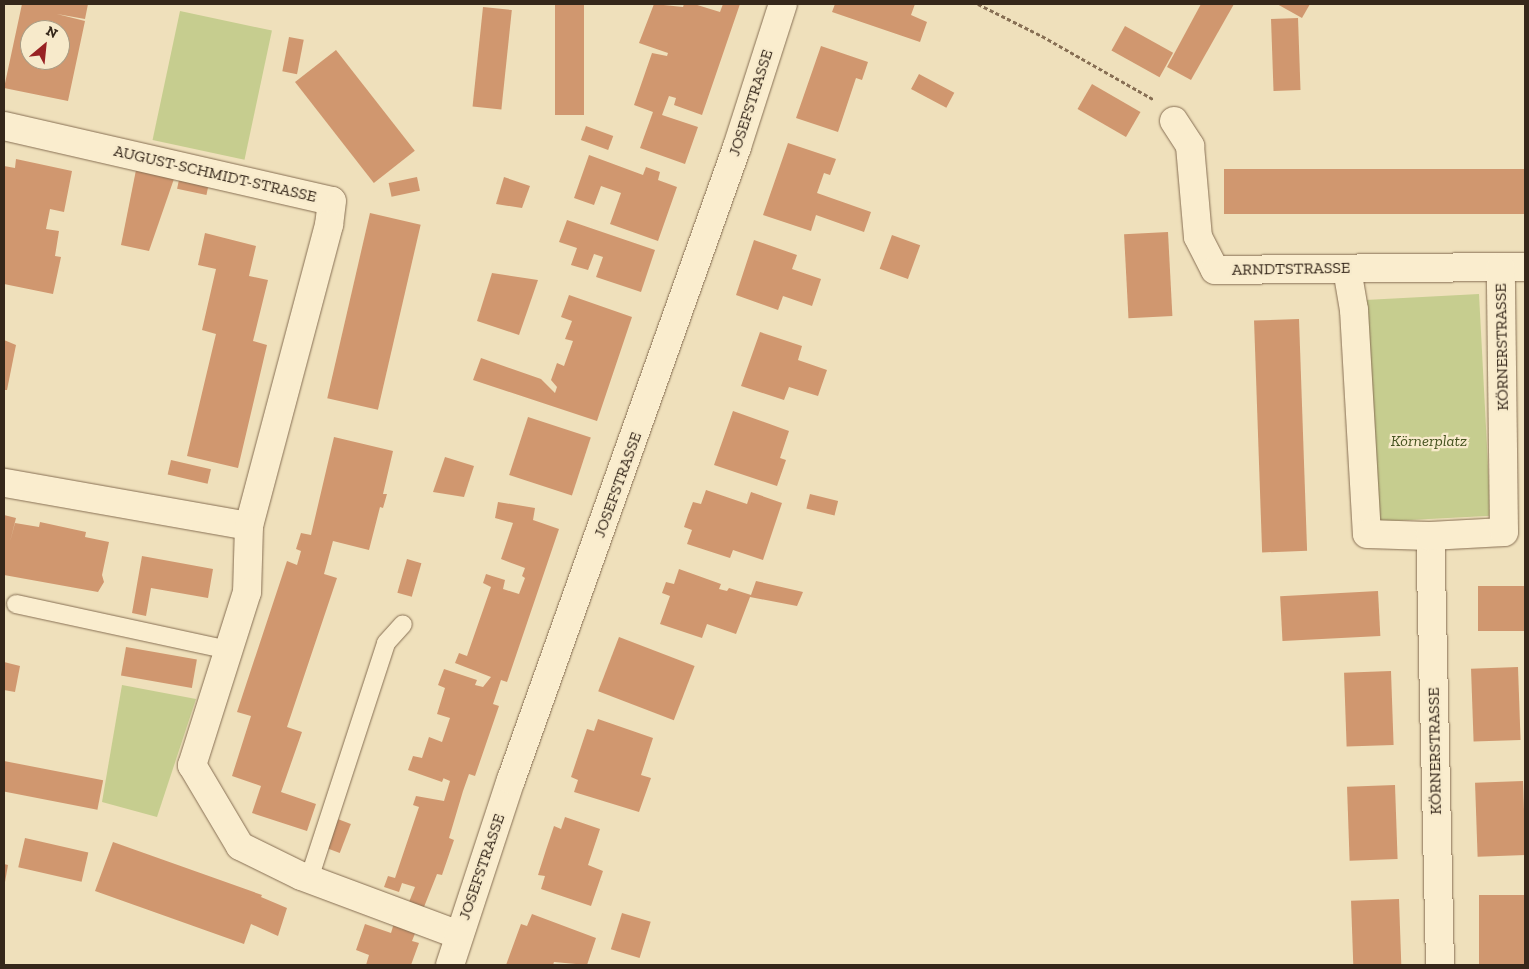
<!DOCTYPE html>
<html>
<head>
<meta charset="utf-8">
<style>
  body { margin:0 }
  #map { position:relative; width:1529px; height:969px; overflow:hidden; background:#efe0bb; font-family:"Zilla Slab",serif }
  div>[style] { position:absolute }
  .green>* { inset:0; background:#c6cd8f; transform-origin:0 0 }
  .building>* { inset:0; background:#d0976f; transform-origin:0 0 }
  .path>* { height:3px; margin-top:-1.5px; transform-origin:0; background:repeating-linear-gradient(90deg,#876f54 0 4px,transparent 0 6.5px) }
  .roads { filter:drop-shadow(0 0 1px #876f54) drop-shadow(0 0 1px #876f54) }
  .service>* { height:18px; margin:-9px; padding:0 9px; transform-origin:9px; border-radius:9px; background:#faedce }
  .minor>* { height:28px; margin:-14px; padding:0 14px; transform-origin:14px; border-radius:14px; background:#faedce }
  span { translate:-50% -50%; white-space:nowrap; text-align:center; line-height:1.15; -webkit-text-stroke:4.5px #f7eacb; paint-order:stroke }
  .street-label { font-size:16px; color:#35271a }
  .park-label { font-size:16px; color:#465320; font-style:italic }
  .frame { position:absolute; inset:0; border:5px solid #35271a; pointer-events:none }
  .north { position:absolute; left:20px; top:20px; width:50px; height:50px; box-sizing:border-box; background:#f7eacb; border:1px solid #a99c84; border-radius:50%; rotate:28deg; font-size:14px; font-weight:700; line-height:20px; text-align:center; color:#35271a }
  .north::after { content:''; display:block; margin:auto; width:18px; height:22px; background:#982223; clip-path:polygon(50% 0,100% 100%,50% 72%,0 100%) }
</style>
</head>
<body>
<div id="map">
  <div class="green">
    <div style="left:180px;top:11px;width:94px;height:132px;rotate:12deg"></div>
    <div style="left:1479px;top:294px;width:222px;height:114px;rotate:87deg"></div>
    <div style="clip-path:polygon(122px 685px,196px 699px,157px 817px,102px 802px)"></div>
  </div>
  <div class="building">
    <div style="clip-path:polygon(evenodd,22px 4px,88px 4px,85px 19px,57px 14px,85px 21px,68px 101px,4px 88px,22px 4px,30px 30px,60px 30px,60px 60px,30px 60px,30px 30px)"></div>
    <div style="left:555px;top:4px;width:29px;height:111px"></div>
    <div style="clip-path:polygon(654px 4px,683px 7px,684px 4px,694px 4px,720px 12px,723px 4px,740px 4px,702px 115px,674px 105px,676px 98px,669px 96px,662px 115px,698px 127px,685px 164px,640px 148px,653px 112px,634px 105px,652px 53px,667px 56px,668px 53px,639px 43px)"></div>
    <div style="clip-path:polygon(835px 4px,915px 4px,911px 15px,927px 22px,920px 42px,832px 12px)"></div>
    <div style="clip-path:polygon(1201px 4px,1234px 4px,1191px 80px,1167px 67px)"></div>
    <div style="clip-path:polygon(1277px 4px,1310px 4px,1302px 18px)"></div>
    <div style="left:483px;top:7px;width:29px;height:100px;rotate:6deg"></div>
    <div style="left:1298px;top:18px;width:72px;height:27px;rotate:88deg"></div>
    <div style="left:1125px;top:26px;width:55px;height:28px;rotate:29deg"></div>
    <div style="left:289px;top:37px;width:15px;height:35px;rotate:11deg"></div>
    <div style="clip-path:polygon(821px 46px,868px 62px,862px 80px,856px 78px,838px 132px,796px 118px)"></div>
    <div style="left:336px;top:50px;width:128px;height:52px;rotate:52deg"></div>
    <div style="left:919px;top:74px;width:40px;height:17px;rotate:28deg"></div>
    <div style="left:1092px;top:84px;width:56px;height:29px;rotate:30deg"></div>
    <div style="left:586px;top:126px;width:29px;height:15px;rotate:20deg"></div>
    <div style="clip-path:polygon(788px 143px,836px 159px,830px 175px,824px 173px,817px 193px,871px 212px,864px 232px,816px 215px,811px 231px,763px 215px)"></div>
    <div style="clip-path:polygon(589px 155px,643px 175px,646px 167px,660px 172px,658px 180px,677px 187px,658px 241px,610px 224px,621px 193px,601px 186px,594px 205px,574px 198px)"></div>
    <div style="clip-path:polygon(16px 159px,72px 171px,64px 212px,50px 209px,46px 229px,59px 231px,55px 256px,61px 257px,53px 294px,4px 284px,4px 166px,15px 168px)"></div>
    <div style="clip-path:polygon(137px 165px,176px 173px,149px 251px,121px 245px)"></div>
    <div style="left:1525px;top:169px;width:45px;height:301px;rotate:90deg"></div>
    <div style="left:180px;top:175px;width:30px;height:14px;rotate:12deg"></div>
    <div style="left:417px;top:177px;width:14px;height:29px;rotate:78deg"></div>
    <div style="clip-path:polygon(504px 177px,530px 186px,522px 208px,496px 204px)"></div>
    <div style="left:370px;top:213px;width:52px;height:190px;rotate:13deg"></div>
    <div style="clip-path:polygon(567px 220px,655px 250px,641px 292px,596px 277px,603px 257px,594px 254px,588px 270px,571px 265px,577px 248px,559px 242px)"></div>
    <div style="left:1168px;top:232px;width:84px;height:44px;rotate:87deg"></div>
    <div style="clip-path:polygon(205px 233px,256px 246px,249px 276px,268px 280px,253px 341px,267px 345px,238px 468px,187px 456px,216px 334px,202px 330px,216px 269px,198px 265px)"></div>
    <div style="left:892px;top:235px;width:30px;height:36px;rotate:20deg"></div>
    <div style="clip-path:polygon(754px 240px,797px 255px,792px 269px,821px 279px,812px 306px,783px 296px,778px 310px,736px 295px)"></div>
    <div style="clip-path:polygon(492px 273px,538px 280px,519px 335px,477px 321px)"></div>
    <div style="clip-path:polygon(569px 295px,632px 317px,597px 421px,473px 380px,481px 358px,541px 379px,555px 393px,557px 387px,551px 380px,557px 363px,564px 366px,573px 341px,565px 339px,572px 321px,561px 317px)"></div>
    <div style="left:1299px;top:319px;width:232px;height:45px;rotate:88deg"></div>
    <div style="clip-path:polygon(760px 332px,802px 346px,798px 360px,827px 370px,818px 396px,789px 387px,784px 400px,741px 386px)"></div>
    <div style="clip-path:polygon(4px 340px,16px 345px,7px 390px,4px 390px)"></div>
    <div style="clip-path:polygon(733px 411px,789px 431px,780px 458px,786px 460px,777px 486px,714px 465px)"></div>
    <div style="left:528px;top:417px;width:66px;height:61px;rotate:18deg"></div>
    <div style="clip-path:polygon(334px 437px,393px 451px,383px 494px,387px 494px,383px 508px,380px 507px,369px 550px,333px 541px,324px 574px,337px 578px,287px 727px,302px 732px,281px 792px,316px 804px,307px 831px,252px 813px,261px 786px,232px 776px,251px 716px,237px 712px,287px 561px,297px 565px,301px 551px,296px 549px,301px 533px,311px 535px)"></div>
    <div style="clip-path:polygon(445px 457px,474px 466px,464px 497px,433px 492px)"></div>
    <div style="left:171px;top:460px;width:41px;height:15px;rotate:13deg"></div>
    <div style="clip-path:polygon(706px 490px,747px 504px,751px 492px,782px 503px,763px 560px,733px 550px,730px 558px,687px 544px,692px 530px,684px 527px,688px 515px,693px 502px,701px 504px)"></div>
    <div style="left:810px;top:494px;width:29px;height:15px;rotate:14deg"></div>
    <div style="clip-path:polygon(498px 502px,535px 508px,533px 520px,559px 529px,507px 682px,501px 680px,493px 704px,499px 706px,475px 776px,469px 774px,463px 791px,449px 838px,454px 840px,442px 875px,437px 874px,422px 912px,407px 907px,415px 887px,402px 883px,399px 892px,384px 887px,388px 876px,395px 878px,419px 807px,413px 805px,416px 796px,444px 801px,450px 781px,443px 778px,448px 767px,442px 782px,408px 770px,413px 756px,422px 758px,429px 737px,442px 742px,450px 718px,437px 714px,445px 688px,438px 685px,444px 669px,477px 680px,475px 685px,483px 687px,491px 677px,455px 663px,459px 653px,467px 656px,491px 587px,483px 583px,486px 574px,505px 580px,503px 589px,519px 594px,525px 578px,522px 576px,525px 568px,501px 559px,513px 523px,495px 518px)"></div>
    <div style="clip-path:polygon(4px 515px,16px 518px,10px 542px,15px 523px,39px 527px,40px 522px,86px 532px,85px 537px,109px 542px,102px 575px,104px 582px,98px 592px,4px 575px)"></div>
    <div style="clip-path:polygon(142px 556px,213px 569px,208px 598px,151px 588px,146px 616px,132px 613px)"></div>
    <div style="left:407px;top:559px;width:15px;height:35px;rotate:16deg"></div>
    <div style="clip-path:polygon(679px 569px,721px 584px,719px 589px,727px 591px,729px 588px,751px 595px,756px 581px,803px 592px,797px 606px,750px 597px,736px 634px,707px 624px,702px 638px,660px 624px,670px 596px,662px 593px,666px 582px,674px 584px)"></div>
    <div style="left:1525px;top:586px;width:45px;height:47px;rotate:90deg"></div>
    <div style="left:1378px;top:591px;width:45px;height:98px;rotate:87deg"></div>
    <div style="left:619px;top:637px;width:81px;height:58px;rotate:21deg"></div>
    <div style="left:126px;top:647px;width:72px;height:29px;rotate:10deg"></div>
    <div style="clip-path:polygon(4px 662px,20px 666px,15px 692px,4px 690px)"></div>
    <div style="left:1518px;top:667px;width:73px;height:47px;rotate:88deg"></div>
    <div style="left:1391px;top:671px;width:74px;height:47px;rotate:88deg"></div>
    <div style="clip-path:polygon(598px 719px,653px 738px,641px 775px,651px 778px,639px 812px,574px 792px,578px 780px,571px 777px,587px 729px,594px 731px)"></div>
    <div style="left:4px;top:761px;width:101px;height:30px;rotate:11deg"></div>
    <div style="left:1523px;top:781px;width:74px;height:48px;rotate:88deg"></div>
    <div style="left:1395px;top:785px;width:74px;height:48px;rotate:88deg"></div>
    <div style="clip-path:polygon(565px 817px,600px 829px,588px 865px,603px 871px,591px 906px,541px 889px,545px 876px,538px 875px,546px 850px,554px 826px,561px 829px)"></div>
    <div style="left:335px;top:818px;width:17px;height:31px;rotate:21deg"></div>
    <div style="left:25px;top:838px;width:65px;height:30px;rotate:13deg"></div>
    <div style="clip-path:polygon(113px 842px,262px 895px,261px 897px,287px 908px,278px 936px,251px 924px,244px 944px,95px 891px)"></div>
    <div style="clip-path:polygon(4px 864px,8px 865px,5px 882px,4px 882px)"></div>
    <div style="left:1525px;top:895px;width:70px;height:46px;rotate:90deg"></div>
    <div style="left:1399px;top:899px;width:66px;height:48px;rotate:88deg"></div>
    <div style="left:622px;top:913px;width:30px;height:38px;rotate:17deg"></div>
    <div style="clip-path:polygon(532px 914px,596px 938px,587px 965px,554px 962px,553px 965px,506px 965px,521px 924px,527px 926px)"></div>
    <div style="clip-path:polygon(394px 923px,416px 931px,412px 941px,419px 943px,411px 965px,366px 965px,369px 955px,356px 950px,365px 924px,391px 933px)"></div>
  </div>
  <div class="path">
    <div style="left:978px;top:4px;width:72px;rotate:26.6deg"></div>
    <div style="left:1042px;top:36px;width:128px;rotate:29.6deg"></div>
  </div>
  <div class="roads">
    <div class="service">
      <div style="left:16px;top:604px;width:218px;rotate:12.2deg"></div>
      <div style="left:309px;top:879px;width:248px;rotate:-71.9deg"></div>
      <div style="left:386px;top:643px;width:25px;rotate:-48deg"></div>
    </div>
    <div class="minor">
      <div style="left:1174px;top:121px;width:30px;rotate:57deg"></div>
      <div style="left:1190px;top:146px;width:91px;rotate:85deg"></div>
      <div style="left:1198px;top:237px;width:37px;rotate:63deg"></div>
      <div style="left:1215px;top:270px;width:310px;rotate:-0.6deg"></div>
      <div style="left:4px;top:126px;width:336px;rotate:12.9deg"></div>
      <div style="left:332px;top:201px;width:24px;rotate:97deg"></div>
      <div style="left:329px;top:225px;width:311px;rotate:104.9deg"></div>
      <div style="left:249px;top:526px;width:249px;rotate:-170deg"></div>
      <div style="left:1347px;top:269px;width:42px;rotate:80.3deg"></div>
      <div style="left:1354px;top:310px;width:224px;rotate:86.7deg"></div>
      <div style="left:1367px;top:534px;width:63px;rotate:1.8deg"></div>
      <div style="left:249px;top:526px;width:66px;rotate:91.7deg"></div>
      <div style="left:247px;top:592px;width:182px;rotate:107.6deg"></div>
      <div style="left:192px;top:765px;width:94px;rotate:59.3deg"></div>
      <div style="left:240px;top:846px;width:68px;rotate:26.2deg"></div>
      <div style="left:301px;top:876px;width:169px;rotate:20.5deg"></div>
      <div style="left:450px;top:965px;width:195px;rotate:-71.8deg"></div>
      <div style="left:511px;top:780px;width:672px;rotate:-70.35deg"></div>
      <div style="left:737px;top:147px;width:150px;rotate:-72.2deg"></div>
      <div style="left:1440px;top:965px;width:429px;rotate:-91.3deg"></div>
      <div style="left:1430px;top:536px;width:74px;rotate:-3.1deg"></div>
      <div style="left:1504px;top:532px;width:264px;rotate:-90.7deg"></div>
    </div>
  </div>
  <div class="street-label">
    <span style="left:751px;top:103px;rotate:-72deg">JOSEFSTRASSE</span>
    <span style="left:215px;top:174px;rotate:13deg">AUGUST-SCHMIDT-STRASSE</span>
    <span style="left:1291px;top:269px;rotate:-1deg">ARNDTSTRASSE</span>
    <span style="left:1502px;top:347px;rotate:-91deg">KÖRNERSTRASSE</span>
    <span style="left:618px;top:485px;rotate:-70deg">JOSEFSTRASSE</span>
    <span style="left:1435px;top:751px;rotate:-91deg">KÖRNERSTRASSE</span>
    <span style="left:482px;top:867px;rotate:-71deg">JOSEFSTRASSE</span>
  </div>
  <div class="park-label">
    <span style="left:1429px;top:441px">Körnerplatz</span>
  </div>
  <div class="frame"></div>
  <div class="north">N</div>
</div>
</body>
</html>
